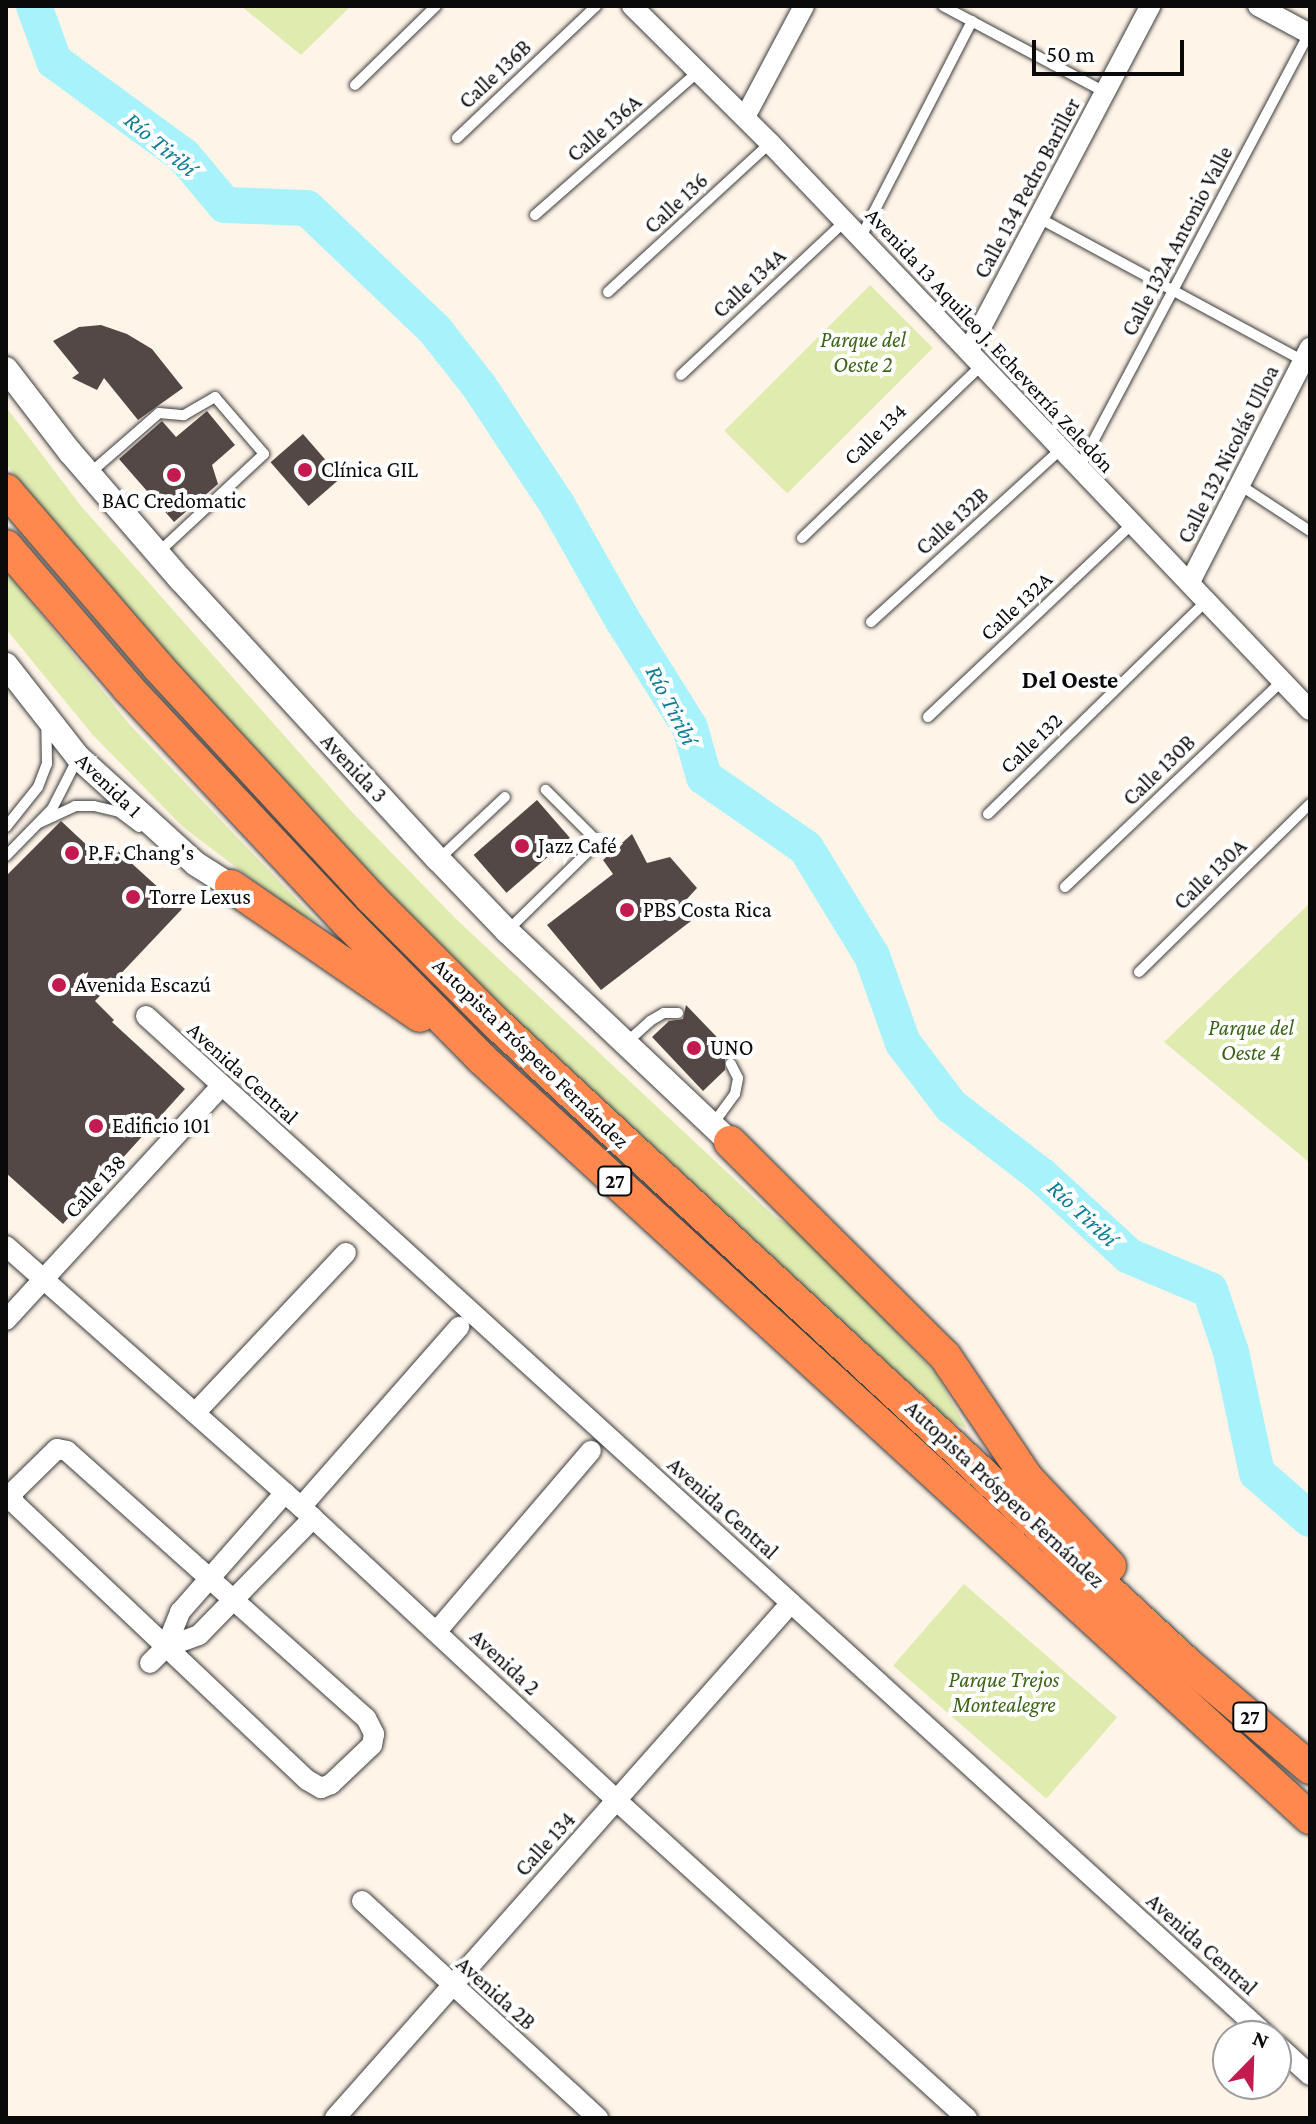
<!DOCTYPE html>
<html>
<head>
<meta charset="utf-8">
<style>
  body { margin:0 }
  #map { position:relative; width:1316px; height:2124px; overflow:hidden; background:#fff4e8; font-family:"Crimson Pro",serif }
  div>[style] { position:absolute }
  .green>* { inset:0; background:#dfebaf; transform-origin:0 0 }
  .river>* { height:36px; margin:-18px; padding:0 18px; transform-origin:18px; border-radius:18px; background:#a8f2fb }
  .building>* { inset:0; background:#544846; transform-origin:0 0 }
  .roads { filter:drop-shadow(0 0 2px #3d3d3d) drop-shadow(0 0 2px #3d3d3d) }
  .service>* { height:10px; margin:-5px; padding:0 5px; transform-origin:5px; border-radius:5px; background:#fff }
  .minor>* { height:20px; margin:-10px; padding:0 10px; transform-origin:10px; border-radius:10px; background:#fff }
  .tertiary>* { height:24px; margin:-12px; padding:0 12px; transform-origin:12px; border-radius:12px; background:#fff }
  .trunk>* { height:32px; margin:-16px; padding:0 16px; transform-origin:16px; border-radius:16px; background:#ff884f }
  .dots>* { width:22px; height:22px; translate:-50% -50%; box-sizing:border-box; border:4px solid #fff; border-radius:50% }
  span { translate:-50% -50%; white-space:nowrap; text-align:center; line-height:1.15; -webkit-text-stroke:8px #fff; paint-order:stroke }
  .shield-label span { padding:2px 6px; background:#fff; border:2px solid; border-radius:6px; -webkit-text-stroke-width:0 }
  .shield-label { font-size:20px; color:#0a0a0a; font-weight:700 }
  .street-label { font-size:22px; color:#0a0a0a }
  .park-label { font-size:22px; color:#3c6517; font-style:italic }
  .poi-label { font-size:22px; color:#0a0a0a }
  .left { translate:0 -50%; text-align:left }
  .water-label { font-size:24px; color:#0c7e94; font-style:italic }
  .neighbourhood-label { font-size:24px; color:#0a0a0a; font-weight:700 }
  .frame { position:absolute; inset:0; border:8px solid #0a0a0a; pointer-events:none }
  .north { position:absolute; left:1212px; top:2020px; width:80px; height:80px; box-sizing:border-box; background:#fff; border:2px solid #9d9d9d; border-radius:50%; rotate:23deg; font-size:22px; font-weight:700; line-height:32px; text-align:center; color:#0a0a0a }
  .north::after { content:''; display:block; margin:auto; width:28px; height:36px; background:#c31a4f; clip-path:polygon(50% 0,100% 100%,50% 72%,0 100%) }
  .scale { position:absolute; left:1032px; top:40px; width:152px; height:36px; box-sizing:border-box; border:4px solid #0a0a0a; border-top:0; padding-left:10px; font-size:24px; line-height:28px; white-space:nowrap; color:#0a0a0a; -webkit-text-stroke:6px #fff; paint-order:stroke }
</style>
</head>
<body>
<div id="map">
  <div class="green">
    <div style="clip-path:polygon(241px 6px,351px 6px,301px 55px)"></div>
    <div style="left:870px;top:285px;width:89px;height:206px;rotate:45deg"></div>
    <div style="clip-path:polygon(6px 407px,81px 506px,351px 811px,456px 919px,775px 1217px,801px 1231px,937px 1375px,967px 1429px,936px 1415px,428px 945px,122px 609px,6px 464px)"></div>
    <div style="clip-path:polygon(6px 571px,130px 725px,320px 924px,294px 911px,183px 827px,92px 734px,6px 629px)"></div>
    <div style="clip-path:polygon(1310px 903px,1310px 1163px,1164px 1042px)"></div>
    <div style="left:964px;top:1584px;width:203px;height:108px;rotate:41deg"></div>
  </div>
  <div class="river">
    <div style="left:34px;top:6px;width:59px;rotate:70deg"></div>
    <div style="left:54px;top:61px;width:161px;rotate:36.2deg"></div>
    <div style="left:184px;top:156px;width:64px;rotate:50.1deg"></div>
    <div style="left:225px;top:205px;width:82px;rotate:2.1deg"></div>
    <div style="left:307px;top:208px;width:177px;rotate:43.6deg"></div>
    <div style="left:435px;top:330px;width:71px;rotate:51.8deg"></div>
    <div style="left:479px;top:386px;width:144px;rotate:56.6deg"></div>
    <div style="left:558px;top:506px;width:130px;rotate:60.5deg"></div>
    <div style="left:622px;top:619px;width:128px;rotate:58deg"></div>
    <div style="left:690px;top:728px;width:51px;rotate:74.1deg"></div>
    <div style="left:704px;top:777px;width:124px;rotate:34.8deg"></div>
    <div style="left:806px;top:848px;width:127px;rotate:58.6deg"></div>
    <div style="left:872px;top:956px;width:92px;rotate:70.4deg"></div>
    <div style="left:903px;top:1043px;width:79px;rotate:52.7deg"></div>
    <div style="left:951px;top:1106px;width:115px;rotate:37.6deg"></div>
    <div style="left:1042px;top:1176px;width:118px;rotate:42.6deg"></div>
    <div style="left:1129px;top:1256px;width:88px;rotate:22.8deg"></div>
    <div style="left:1210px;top:1290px;width:65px;rotate:71.3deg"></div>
    <div style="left:1231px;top:1352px;width:124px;rotate:77.9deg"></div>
    <div style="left:1257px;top:1473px;width:70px;rotate:41deg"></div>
  </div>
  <div class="building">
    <div style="clip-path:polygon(101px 325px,127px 334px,152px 349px,183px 388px,138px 420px,104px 378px,97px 390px,72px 378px,79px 373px,53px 341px,79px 327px)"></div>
    <div style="clip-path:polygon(207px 411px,235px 445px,212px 465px,218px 484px,174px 522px,119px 459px,162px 421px,176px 437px)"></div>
    <div style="left:303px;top:434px;width:58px;height:43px;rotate:49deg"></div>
    <div style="left:537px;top:800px;width:50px;height:84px;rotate:49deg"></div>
    <div style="clip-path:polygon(61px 821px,106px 863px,118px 851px,182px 909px,95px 1001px,114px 1020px,112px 1022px,185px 1089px,63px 1224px,6px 1173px,6px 876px)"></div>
    <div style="clip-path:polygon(632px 834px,647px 863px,670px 857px,697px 888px,686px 900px,691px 921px,601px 990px,547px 925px,613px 874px,603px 860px)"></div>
    <div style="clip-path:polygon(686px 1005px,737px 1058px,725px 1059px,725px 1070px,703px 1091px,652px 1037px,669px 1021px,683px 1019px)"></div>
  </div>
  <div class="roads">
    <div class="service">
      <div style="left:943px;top:6px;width:183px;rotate:28deg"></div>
      <div style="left:355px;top:85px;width:113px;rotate:-44.3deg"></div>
      <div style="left:457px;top:138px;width:192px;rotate:-43.5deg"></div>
      <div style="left:535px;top:215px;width:218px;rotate:-41.3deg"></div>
      <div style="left:1039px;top:218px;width:302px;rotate:28.4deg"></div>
      <div style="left:861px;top:237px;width:243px;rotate:-62.8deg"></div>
      <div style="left:608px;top:292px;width:220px;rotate:-42.6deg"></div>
      <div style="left:681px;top:375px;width:225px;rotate:-43.2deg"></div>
      <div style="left:1079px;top:468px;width:492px;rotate:-62.1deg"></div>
      <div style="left:90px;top:473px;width:91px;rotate:-41deg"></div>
      <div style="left:159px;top:413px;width:25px;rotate:5deg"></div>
      <div style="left:184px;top:415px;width:36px;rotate:-30deg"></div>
      <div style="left:215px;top:397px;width:75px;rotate:49.3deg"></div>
      <div style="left:264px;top:454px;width:144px;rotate:137deg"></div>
      <div style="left:1240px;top:485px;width:84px;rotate:33.3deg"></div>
      <div style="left:802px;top:538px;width:250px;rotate:-43.9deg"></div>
      <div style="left:871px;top:622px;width:257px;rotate:-42.3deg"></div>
      <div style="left:928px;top:717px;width:281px;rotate:-43.4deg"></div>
      <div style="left:988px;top:814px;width:305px;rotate:-44.3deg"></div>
      <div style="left:39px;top:823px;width:40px;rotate:-25deg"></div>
      <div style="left:75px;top:806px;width:19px"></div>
      <div style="left:94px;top:806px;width:26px;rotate:13deg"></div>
      <div style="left:119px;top:812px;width:25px;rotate:37deg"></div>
      <div style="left:6px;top:827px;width:51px;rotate:-51.3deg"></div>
      <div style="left:38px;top:787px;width:25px;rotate:-69deg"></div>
      <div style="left:47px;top:764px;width:39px;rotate:-91deg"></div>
      <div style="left:6px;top:856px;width:66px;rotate:-45.6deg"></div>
      <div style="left:52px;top:809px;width:55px;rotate:-63deg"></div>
      <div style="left:440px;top:858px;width:89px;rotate:-43.2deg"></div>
      <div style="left:1065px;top:887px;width:298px;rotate:-43.5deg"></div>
      <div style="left:507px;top:931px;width:127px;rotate:-44.4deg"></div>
      <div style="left:598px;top:842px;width:74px;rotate:-135deg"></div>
      <div style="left:1139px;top:972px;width:240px;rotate:-44.5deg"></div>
      <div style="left:627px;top:1042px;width:31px;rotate:-42deg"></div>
      <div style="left:650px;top:1021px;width:16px;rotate:-30deg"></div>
      <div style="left:664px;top:1013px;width:14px"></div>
      <div style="left:713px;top:1124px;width:37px;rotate:-54deg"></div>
      <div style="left:735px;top:1094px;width:16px;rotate:-79deg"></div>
      <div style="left:738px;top:1078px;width:16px;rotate:-117deg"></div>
    </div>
    <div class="minor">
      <div style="left:632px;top:6px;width:194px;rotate:44.8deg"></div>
      <div style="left:770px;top:143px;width:783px;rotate:46.4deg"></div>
      <div style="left:1258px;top:6px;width:59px;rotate:28.3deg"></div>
      <div style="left:745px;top:117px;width:126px;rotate:-62deg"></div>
      <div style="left:969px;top:350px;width:389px;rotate:-62.2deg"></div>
      <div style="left:1190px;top:582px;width:263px;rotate:-62.9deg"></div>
      <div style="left:146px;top:1016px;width:1516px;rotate:42.3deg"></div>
      <div style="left:6px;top:1246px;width:410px;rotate:41.5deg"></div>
      <div style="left:313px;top:1518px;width:414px;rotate:42.9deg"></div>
      <div style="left:616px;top:1800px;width:474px;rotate:42.2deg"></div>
      <div style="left:6px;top:1320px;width:318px;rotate:-47.4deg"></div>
      <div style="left:195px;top:1413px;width:220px;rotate:-46.7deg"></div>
      <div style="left:57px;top:1449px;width:10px;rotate:11deg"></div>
      <div style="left:67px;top:1451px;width:401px;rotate:41.8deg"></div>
      <div style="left:366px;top:1718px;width:18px;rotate:63deg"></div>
      <div style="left:374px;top:1734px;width:11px;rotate:100deg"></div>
      <div style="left:372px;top:1745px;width:57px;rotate:136.4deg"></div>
      <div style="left:331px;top:1784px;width:11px;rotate:158deg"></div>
      <div style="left:321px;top:1788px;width:16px;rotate:-150deg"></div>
      <div style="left:307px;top:1780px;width:403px;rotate:-136.6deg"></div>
      <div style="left:14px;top:1503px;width:10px;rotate:-101deg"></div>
      <div style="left:12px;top:1493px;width:63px;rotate:-44.4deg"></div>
      <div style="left:301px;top:1507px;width:240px;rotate:-48.7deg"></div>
      <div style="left:437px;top:1631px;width:237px;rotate:-49.5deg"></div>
      <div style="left:166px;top:1647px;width:35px;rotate:-20deg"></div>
      <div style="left:199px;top:1635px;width:163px;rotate:-45.7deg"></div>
      <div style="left:150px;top:1663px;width:23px;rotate:-45deg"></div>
      <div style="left:166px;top:1647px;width:38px;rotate:-68deg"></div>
      <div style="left:180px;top:1612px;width:159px;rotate:-48.6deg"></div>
      <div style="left:362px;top:1901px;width:321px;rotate:42.6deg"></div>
      <div style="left:1276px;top:2044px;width:46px;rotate:42.4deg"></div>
      <div style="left:335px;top:2118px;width:688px;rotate:-48.48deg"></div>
    </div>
    <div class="tertiary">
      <div style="left:6px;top:369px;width:105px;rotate:52.4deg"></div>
      <div style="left:70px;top:452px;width:169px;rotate:49.1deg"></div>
      <div style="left:181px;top:580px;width:379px;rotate:47.4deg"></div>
      <div style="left:438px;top:859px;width:100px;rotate:46.2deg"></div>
      <div style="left:507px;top:931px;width:307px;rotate:43.4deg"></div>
      <div style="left:6px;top:665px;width:117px;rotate:52deg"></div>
      <div style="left:78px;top:757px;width:159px;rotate:42.2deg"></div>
      <div style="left:196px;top:864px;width:41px;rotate:32.2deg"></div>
    </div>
    <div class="trunk">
      <div style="left:6px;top:490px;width:235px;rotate:49.3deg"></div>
      <div style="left:159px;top:668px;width:313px;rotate:47.3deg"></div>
      <div style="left:371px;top:898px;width:175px;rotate:45deg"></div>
      <div style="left:495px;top:1022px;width:946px;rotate:42.82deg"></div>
      <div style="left:1189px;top:1665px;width:159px;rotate:40.4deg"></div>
      <div style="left:6px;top:546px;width:187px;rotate:49.3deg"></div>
      <div style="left:128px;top:688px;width:322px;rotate:46.9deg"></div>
      <div style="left:348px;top:923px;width:191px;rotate:45.4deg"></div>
      <div style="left:482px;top:1059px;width:1123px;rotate:42.51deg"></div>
      <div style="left:231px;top:886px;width:229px;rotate:34.5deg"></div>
      <div style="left:730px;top:1142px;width:303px;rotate:44.9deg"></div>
      <div style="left:945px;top:1356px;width:147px;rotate:56.1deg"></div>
      <div style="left:1027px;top:1478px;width:121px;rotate:46.7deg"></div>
    </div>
  </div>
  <div class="dots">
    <div style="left:305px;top:470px;background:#c31a4f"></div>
    <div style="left:174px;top:475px;background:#c31a4f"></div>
    <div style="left:522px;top:846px;background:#c31a4f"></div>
    <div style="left:72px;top:853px;background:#c31a4f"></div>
    <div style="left:133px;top:897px;background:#c31a4f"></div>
    <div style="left:627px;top:910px;background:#c31a4f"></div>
    <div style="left:59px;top:985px;background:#c31a4f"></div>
    <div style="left:694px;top:1048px;background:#c31a4f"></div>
    <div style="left:96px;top:1126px;background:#c31a4f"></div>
  </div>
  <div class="shield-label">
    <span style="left:615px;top:1181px">27</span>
    <span style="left:1250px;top:1717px">27</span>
  </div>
  <div class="street-label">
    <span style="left:495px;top:74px;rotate:-43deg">Calle 136B</span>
    <span style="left:604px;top:128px;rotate:-41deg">Calle 136A</span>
    <span style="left:1027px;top:188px;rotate:-62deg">Calle 134 Pedro Bariller</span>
    <span style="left:676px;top:203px;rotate:-43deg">Calle 136</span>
    <span style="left:1177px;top:241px;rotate:-62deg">Calle 132A Antonio Valle</span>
    <span style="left:749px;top:283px;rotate:-43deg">Calle 134A</span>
    <span style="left:990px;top:340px;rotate:47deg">Avenida 13 Aquileo J. Echeverría Zeledón</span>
    <span style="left:875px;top:434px;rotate:-44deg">Calle 134</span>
    <span style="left:1228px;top:454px;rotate:-63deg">Calle 132 Nicolás Ulloa</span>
    <span style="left:952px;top:521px;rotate:-42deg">Calle 132B</span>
    <span style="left:1016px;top:606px;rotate:-43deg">Calle 132A</span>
    <span style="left:1031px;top:743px;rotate:-44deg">Calle 132</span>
    <span style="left:354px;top:768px;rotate:47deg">Avenida 3</span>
    <span style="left:1159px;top:770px;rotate:-44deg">Calle 130B</span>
    <span style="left:109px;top:785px;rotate:44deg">Avenida 1</span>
    <span style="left:1210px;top:874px;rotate:-44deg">Calle 130A</span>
    <span style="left:531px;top:1053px;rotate:44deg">Autopista Próspero Fernández</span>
    <span style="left:243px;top:1073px;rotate:42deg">Avenida Central</span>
    <span style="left:95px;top:1186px;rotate:-47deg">Calle 138</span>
    <span style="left:1005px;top:1494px;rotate:43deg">Autopista Próspero Fernández</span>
    <span style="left:723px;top:1508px;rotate:42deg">Avenida Central</span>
    <span style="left:505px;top:1662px;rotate:43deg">Avenida 2</span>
    <span style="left:545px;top:1844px;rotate:-48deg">Calle 134</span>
    <span style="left:1202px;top:1944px;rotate:42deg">Avenida Central</span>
    <span style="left:496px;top:1993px;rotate:42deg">Avenida 2B</span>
  </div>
  <div class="park-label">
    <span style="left:863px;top:352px">Parque del<br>Oeste 2</span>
    <span style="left:1251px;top:1040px">Parque del<br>Oeste 4</span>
    <span style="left:1004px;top:1692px">Parque Trejos<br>Montealegre</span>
  </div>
  <div class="poi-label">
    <span class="left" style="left:321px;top:470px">Clínica GIL</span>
    <span style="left:174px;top:501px">BAC Credomatic</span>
    <span class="left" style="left:538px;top:846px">Jazz Café</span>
    <span class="left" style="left:88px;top:853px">P.F. Chang's</span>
    <span class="left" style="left:149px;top:897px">Torre Lexus</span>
    <span class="left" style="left:643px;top:910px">PBS Costa Rica</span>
    <span class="left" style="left:75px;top:985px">Avenida Escazú</span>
    <span class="left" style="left:710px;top:1048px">UNO</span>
    <span class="left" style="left:112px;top:1126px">Edificio 101</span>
  </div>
  <div class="water-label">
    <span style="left:161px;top:144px;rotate:40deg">Río Tiribí</span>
    <span style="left:672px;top:705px;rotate:63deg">Río Tiribí</span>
    <span style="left:1083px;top:1213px;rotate:43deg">Río Tiribí</span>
  </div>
  <div class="neighbourhood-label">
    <span style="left:1070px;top:680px">Del Oeste</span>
  </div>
  <div class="frame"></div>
  <div class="north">N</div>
  <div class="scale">50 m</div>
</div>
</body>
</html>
